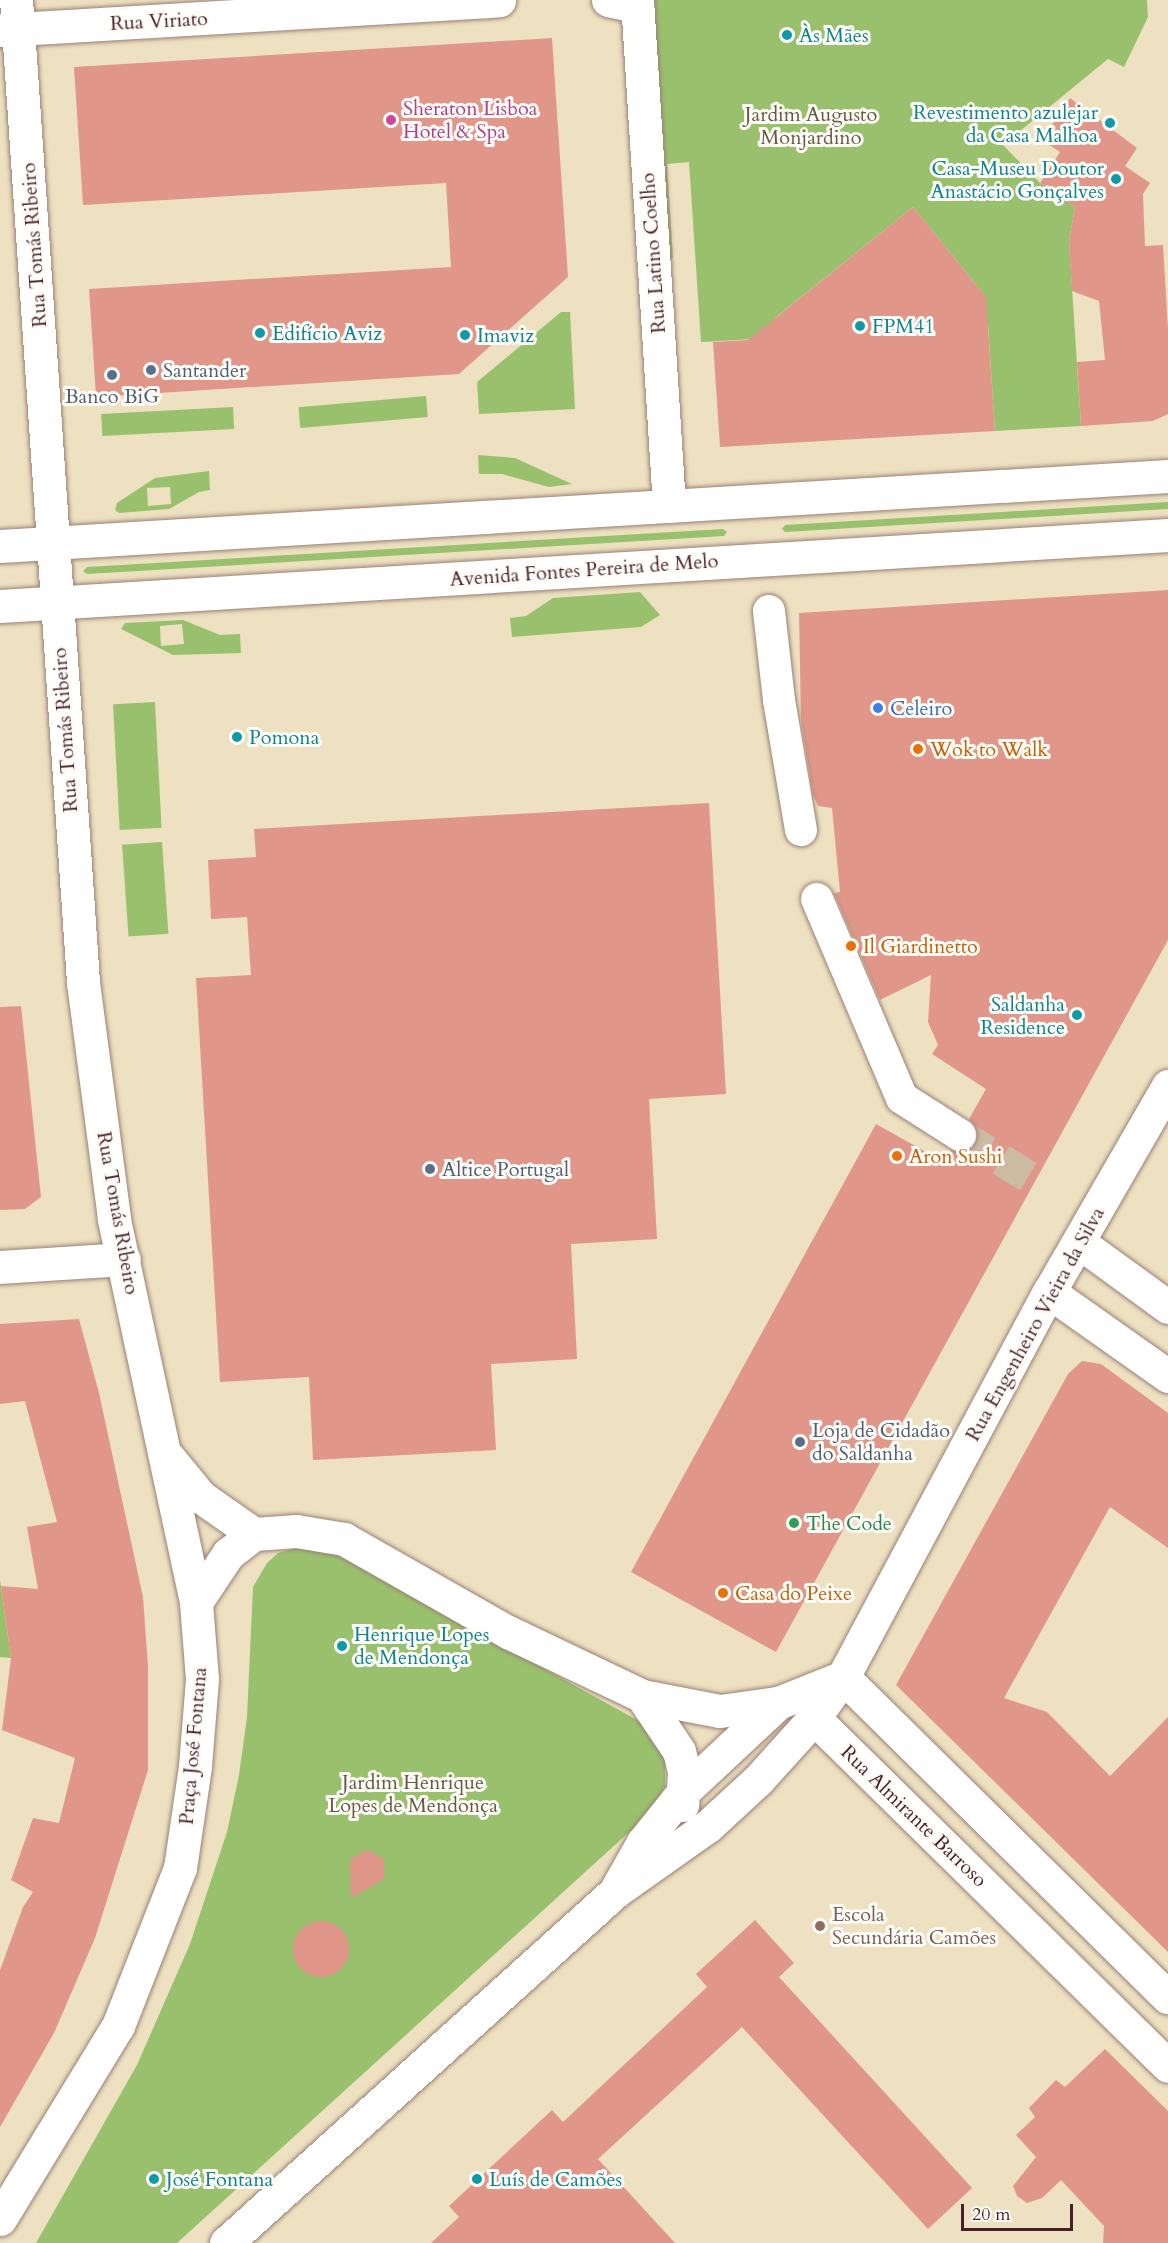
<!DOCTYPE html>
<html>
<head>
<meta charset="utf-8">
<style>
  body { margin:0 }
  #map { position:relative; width:1168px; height:2243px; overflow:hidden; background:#ede1c1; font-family:Cardo,serif }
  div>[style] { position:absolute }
  .green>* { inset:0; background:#99c16d; transform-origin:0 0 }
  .building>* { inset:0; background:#e0978a }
  .round { border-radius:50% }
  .pedestrian-tunnel>* { height:32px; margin-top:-16px; transform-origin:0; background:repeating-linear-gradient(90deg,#ccbaa3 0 32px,transparent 0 48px) }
  .roads { filter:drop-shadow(0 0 2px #9c8076) drop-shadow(0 0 2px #9c8076) }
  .pedestrian>* { height:32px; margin:-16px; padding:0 16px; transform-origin:16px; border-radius:16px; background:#fff }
  .minor>* { height:33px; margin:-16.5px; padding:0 16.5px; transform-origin:16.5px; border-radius:16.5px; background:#fff }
  .primary>* { height:33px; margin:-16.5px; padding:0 16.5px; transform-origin:16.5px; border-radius:16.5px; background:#fff }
  .dots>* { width:16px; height:16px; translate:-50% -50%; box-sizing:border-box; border:3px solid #fdfcf7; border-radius:50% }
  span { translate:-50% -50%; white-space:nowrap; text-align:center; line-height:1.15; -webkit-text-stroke:6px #fdfcf7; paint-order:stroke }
  .street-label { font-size:20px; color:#4a1f2b }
  .culture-label { font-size:20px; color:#0d838f }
  .left { translate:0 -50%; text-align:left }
  .right { translate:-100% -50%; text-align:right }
  .hotel-label { font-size:20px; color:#b23c85 }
  .park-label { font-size:20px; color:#665842 }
  .service-label { font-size:20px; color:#4e5e75 }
  .shop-label { font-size:20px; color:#366cbe }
  .food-label { font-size:20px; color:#c56008 }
  .leisure-label { font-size:20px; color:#27864d }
  .education-label { font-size:20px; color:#785e54 }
  .scale { position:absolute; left:961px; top:2204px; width:112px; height:27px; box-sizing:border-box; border:3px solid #4a1f2b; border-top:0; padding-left:8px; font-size:18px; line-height:21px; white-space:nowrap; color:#4a1f2b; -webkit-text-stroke:4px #fdfcf7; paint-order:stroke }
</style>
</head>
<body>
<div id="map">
  <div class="green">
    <div style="clip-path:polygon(647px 0,1147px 0,1148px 17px,1124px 67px,1108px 59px,1003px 145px,1040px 183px,1075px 207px,1069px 241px,1081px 426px,995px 431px,988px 325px,938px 328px,982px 292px,913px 207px,775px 318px,789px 337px,701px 342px,689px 162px,667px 164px,673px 258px,664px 259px)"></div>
    <div style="clip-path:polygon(561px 312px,570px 312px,575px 409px,479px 414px,477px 382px)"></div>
    <div style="left:426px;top:396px;width:21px;height:128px;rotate:85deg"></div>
    <div style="left:233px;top:407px;width:22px;height:132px;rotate:87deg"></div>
    <div style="clip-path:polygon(478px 455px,515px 458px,572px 484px,549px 487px,502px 474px,479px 474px)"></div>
    <div style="clip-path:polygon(evenodd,209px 471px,210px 490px,199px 492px,169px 509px,119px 513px,115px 510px,117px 503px,155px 478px,209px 471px,170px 487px,171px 504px,148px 506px,147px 488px,170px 487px)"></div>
    <div style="clip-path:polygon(1168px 502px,1168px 509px,785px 532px,782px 529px,785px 525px)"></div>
    <div style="clip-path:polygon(723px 529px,727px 532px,724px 536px,87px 574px,83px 571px,87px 567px)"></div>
    <div style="clip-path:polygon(640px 592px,660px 615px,641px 627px,512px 637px,510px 618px,526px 616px,553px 598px)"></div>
    <div style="clip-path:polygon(evenodd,183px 620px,220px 635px,240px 634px,241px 653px,173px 655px,121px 629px,125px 623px,183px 620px,182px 624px,184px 644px,161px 646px,160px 626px,182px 624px)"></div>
    <div style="left:155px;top:702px;width:126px;height:42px;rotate:87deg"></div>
    <div style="left:162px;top:842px;width:92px;height:40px;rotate:86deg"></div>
    <div style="clip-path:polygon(306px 1545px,334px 1552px,646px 1725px,665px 1756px,665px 1787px,649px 1814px,177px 2243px,36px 2243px,137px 2065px,190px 1944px,227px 1832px,239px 1775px,247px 1717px,253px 1587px,267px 1563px,278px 1553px)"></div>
    <div style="clip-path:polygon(0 1581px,1px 1586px,11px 1658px,0 1657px)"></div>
  </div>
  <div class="building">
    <div style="clip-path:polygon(552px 38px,568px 277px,459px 374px,96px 397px,89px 289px,451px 267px,446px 183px,83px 205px,74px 67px)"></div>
    <div style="clip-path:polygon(1070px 98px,1137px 148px,1125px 166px,1150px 183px,1143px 194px,1145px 246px,1163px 245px,1168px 329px,1168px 414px,1153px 421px,1081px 426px,1077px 362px,1105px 360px,1099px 301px,1072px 291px,1069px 241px,1075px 207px,1040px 183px,1060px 152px,1042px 140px)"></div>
    <div style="clip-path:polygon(913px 207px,986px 297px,995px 431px,720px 447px,713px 342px,748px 340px)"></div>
    <div style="clip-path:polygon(1168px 590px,1168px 940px,776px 1652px,631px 1572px,876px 1124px,944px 1162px,951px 1150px,968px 1151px,975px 1144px,976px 1127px,969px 1119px,986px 1089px,932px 1054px,938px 1045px,928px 1022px,931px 975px,880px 1000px,834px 893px,840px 892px,832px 808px,818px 806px,813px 795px,801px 720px,799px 613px)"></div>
    <div style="clip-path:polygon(709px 803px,726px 1094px,649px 1099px,657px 1239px,571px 1244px,577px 1359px,491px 1364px,496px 1450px,313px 1460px,309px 1377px,220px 1382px,196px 978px,251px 975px,247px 917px,211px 919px,208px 860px,256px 857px,254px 829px)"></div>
    <div style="clip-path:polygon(21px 1006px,41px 1197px,25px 1209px,0 1210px,0 1007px)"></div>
    <div style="clip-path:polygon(79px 1319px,99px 1393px,143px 1597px,148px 1666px,148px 1770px,95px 1938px,54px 2033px,0 2127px,0 1970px,23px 1907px,33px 1892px,11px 1880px,33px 1818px,59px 1823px,75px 1758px,2px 1730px,11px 1658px,1px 1586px,38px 1589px,27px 1527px,57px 1522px,25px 1401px,0 1404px,0 1324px)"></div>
    <div style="clip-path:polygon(1082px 1361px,1101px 1364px,1168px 1413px,1168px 1548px,1110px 1507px,1004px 1698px,1047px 1712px,1110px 1776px,1168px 1717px,1168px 1952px,896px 1685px,1068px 1374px)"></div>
    <div style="clip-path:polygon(367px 1850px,384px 1859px,384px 1879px,351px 1898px,350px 1859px)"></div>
    <div style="clip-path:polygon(755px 1920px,794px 1963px,779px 1977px,972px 2188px,928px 2229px,742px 2027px,598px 2159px,675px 2243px,431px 2243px,459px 2217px,449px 2206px,552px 2110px,563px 2122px,707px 1987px,696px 1974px)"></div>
    <div class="round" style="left:293px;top:1921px;width:56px;height:56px"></div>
    <div style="clip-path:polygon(1105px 2049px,1168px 2111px,1168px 2243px,1103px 2243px,1104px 2226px,1061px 2180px,1042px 2198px,1027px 2203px,1017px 2196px,1013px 2186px,1036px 2157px,1016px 2135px,1035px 2117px,1029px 2108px,1056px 2080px,1065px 2087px)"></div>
  </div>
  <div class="pedestrian-tunnel">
    <div style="left:960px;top:1135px;width:87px;rotate:31.3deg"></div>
  </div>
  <div class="roads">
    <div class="pedestrian">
      <div style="left:769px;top:611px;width:90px;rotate:83.6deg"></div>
      <div style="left:779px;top:700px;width:132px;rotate:80.4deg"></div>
      <div style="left:817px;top:899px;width:216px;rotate:66.9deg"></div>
      <div style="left:902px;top:1098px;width:69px;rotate:32.5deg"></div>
    </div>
    <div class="minor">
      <div style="left:608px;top:0;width:30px;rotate:12deg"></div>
      <div style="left:637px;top:0;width:507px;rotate:86.38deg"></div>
      <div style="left:0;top:30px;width:500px;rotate:-3.4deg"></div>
      <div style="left:1080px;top:1243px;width:109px;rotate:36deg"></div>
      <div style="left:0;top:1267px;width:124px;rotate:-3.7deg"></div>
      <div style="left:1049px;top:1292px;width:146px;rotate:35.2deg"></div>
      <div style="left:168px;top:1457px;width:52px;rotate:50.5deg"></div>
      <div style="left:201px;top:1497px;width:65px;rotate:34.9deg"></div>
      <div style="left:196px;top:1602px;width:58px;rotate:-56.3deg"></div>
      <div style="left:228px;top:1554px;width:33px;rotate:-38deg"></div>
      <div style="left:254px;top:1534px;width:42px;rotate:-4.1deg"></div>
      <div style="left:296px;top:1531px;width:49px;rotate:9.5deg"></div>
      <div style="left:344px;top:1539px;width:189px;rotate:29.6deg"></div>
      <div style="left:508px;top:1632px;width:148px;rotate:25.5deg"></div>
      <div style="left:642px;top:1696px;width:79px;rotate:10.9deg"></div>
      <div style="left:720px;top:1711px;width:59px;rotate:-7.9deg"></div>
      <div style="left:778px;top:1703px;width:70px;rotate:-21.8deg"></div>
      <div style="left:843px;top:1677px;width:456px;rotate:44.6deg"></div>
      <div style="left:642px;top:1696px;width:66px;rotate:56.1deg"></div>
      <div style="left:679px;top:1751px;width:21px;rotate:76deg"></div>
      <div style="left:684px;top:1771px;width:34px;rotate:93deg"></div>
      <div style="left:814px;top:1718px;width:496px;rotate:44.5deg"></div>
      <div style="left:617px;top:1888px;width:53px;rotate:-60.5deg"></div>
      <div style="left:643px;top:1842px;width:65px;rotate:-51.2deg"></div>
      <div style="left:684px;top:1791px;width:129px;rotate:-43.1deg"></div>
      <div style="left:0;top:2219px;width:226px;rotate:-58.6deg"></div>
      <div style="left:118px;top:2026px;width:170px;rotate:-68.6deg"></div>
      <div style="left:180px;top:1868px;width:103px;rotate:-81.6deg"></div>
      <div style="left:195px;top:1766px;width:87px;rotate:-85.4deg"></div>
      <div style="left:202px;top:1679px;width:77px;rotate:-94.5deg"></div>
      <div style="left:196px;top:1602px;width:393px;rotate:-102.1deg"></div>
      <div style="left:114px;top:1218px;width:238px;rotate:-97.5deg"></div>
      <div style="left:83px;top:982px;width:984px;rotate:-93.9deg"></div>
      <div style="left:226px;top:2243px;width:525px;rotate:-42.07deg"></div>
      <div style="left:616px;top:1891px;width:113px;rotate:-35.2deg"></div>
      <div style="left:708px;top:1826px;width:68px;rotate:-42.6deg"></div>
      <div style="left:758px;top:1780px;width:84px;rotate:-47.9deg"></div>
      <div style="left:814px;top:1718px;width:50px;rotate:-54.7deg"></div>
      <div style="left:843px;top:1677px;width:437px;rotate:-61.9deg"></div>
      <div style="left:1049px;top:1292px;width:238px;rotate:-60deg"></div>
    </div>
    <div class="primary">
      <div style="left:0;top:546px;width:1170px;rotate:-3.43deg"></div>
      <div style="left:0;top:606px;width:1170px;rotate:-3.48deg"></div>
    </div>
  </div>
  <div class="dots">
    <div style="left:787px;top:35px;background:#0f9aa8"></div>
    <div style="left:391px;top:120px;background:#d1479c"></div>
    <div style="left:1110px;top:123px;background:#0f9aa8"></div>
    <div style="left:1116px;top:179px;background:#0f9aa8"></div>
    <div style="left:860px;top:326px;background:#0f9aa8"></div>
    <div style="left:260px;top:333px;background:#0f9aa8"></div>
    <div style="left:465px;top:335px;background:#0f9aa8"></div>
    <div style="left:151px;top:370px;background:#5c6f8a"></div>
    <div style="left:112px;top:375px;background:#5c6f8a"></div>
    <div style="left:878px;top:708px;background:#3f7fe0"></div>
    <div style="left:237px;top:737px;background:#0f9aa8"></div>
    <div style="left:918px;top:749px;background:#e8710a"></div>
    <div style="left:851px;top:946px;background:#e8710a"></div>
    <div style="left:1077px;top:1015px;background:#0f9aa8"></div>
    <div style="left:897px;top:1156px;background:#e8710a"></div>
    <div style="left:430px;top:1169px;background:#5c6f8a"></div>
    <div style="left:800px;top:1442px;background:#5c6f8a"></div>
    <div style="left:794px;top:1523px;background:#2e9e5b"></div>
    <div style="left:723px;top:1593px;background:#e8710a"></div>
    <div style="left:342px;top:1646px;background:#0f9aa8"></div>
    <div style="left:820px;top:1926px;background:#8d6e63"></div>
    <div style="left:154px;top:2179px;background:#0f9aa8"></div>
    <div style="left:477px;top:2179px;background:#0f9aa8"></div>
  </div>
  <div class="street-label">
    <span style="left:159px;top:21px;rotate:-3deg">Rua Viriato</span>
    <span style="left:34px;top:245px;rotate:-94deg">Rua Tomás Ribeiro</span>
    <span style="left:653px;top:253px;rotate:-94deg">Rua Latino Coelho</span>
    <span style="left:584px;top:570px;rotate:-4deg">Avenida Fontes Pereira de Melo</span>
    <span style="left:65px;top:730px;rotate:-94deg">Rua Tomás Ribeiro</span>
    <span style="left:118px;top:1213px;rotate:80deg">Rua Tomás Ribeiro</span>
    <span style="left:1035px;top:1324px;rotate:-61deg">Rua Engenheiro Vieira da Silva</span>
    <span style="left:193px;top:1746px;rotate:-85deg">Praça José Fontana</span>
    <span style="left:914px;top:1816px;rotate:44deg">Rua Almirante Barroso</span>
  </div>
  <div class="culture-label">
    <span class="left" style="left:799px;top:35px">Às Mães</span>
    <span class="right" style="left:1098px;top:124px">Revestimento azulejar<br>da Casa Malhoa</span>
    <span class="right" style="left:1104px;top:180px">Casa-Museu Doutor<br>Anastácio Gonçalves</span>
    <span class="left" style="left:872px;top:326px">FPM41</span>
    <span class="left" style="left:272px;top:333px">Edifício Aviz</span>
    <span class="left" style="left:477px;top:335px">Imaviz</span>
    <span class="left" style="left:249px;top:737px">Pomona</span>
    <span class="right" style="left:1065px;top:1016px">Saldanha<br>Residence</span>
    <span class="left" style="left:354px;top:1646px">Henrique Lopes<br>de Mendonça</span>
    <span class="left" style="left:166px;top:2179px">José Fontana</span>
    <span class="left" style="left:489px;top:2179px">Luís de Camões</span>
  </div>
  <div class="hotel-label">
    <span class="left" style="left:403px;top:120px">Sheraton Lisboa<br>Hotel &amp; Spa</span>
  </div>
  <div class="park-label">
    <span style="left:811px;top:126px">Jardim Augusto<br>Monjardino</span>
    <span style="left:413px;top:1794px">Jardim Henrique<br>Lopes de Mendonça</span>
  </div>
  <div class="service-label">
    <span class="left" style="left:163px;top:370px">Santander</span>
    <span style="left:112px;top:396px">Banco BiG</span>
    <span class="left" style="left:442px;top:1169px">Altice Portugal</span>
    <span class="left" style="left:812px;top:1442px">Loja de Cidadão<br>do Saldanha</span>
  </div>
  <div class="shop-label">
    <span class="left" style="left:890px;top:708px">Celeiro</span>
  </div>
  <div class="food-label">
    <span class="left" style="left:930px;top:749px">Wok to Walk</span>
    <span class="left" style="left:863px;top:946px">Il Giardinetto</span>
    <span class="left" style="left:909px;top:1156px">Aron Sushi</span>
    <span class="left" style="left:735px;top:1593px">Casa do Peixe</span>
  </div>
  <div class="leisure-label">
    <span class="left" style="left:806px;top:1523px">The Code</span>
  </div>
  <div class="education-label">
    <span class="left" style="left:832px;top:1926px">Escola<br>Secundária Camões</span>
  </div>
  <div class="scale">20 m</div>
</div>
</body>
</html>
